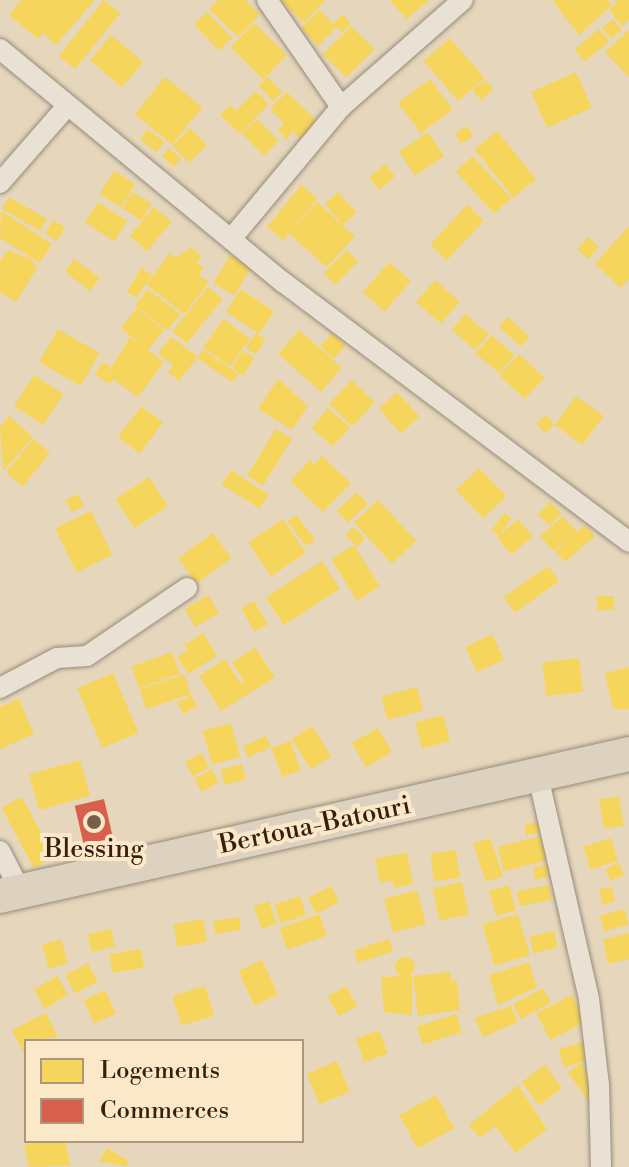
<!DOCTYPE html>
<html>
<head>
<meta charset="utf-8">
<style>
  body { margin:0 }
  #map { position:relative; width:629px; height:1167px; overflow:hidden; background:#e6d7bc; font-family:"Libre Bodoni",serif }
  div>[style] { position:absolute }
  .homes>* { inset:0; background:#f6d55c; transform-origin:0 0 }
  .round { border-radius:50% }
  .shops>* { inset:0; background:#d6604d; transform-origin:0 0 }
  .roads { filter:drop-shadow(0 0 2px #978c7b) drop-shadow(0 0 2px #978c7b) }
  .minor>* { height:20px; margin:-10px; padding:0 10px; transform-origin:10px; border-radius:10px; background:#e9e1d4 }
  .trunk>* { height:34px; margin:-17px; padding:0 17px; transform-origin:17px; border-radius:17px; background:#ddd2bf }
  .dots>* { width:22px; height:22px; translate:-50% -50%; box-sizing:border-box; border:4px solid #fae8c8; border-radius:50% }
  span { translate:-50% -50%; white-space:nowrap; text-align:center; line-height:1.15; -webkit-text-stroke:8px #fae8c8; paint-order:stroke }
  .street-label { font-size:26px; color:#371e0f }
  .poi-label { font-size:26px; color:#371e0f }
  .legend { position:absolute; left:24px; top:1039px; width:280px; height:104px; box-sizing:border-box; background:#fae8c8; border:2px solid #ac977e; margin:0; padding:10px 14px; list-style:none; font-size:24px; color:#371e0f }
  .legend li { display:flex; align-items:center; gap:16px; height:40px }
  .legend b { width:40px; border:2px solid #ac977e }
</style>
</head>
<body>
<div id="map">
  <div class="homes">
    <div style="clip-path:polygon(21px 0,95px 0,56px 45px,43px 33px,38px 39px,9px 15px)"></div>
    <div style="left:104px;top:0;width:21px;height:72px;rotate:39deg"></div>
    <div style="clip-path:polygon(218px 0,245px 0,260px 14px,238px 37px,209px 9px)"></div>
    <div style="clip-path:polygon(281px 0,323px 0,325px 1px,304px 23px)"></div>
    <div style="clip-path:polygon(390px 0,430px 0,406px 19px)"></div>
    <div style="clip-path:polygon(552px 0,607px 0,612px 5px,579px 35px)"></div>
    <div style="clip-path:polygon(614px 0,629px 0,629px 20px,622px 26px,609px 10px,617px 3px)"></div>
    <div style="clip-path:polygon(320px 10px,333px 24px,342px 14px,351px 23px,342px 32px,337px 27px,318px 46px,301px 28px)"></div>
    <div style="left:207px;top:12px;width:36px;height:18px;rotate:46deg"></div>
    <div style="left:613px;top:19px;width:14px;height:14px;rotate:51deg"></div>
    <div style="left:254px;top:23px;width:46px;height:34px;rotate:44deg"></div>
    <div style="left:351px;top:26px;width:33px;height:40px;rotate:45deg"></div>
    <div style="left:599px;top:29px;width:16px;height:32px;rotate:50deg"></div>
    <div style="clip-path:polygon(629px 30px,629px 77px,605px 52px)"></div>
    <div style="left:111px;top:35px;width:42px;height:33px;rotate:40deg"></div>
    <div style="left:450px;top:38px;width:53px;height:35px;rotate:49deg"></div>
    <div style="left:576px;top:72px;width:39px;height:49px;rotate:66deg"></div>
    <div style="left:165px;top:77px;width:48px;height:48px;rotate:39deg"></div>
    <div style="left:268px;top:77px;width:21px;height:13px;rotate:47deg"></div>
    <div style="left:430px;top:79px;width:38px;height:40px;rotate:53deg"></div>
    <div style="left:485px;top:80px;width:13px;height:16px;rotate:51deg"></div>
    <div style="clip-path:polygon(256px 91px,269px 104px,240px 134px,220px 115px,230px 105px,236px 111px)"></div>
    <div style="clip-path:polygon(287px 92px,321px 125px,304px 143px,293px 131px,286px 139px,278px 130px,284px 123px,270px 109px)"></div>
    <div style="left:257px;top:119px;width:31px;height:21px;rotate:45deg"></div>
    <div style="left:467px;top:126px;width:12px;height:14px;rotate:59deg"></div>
    <div style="left:190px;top:128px;width:24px;height:25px;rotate:45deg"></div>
    <div style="left:148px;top:129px;width:21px;height:13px;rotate:39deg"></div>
    <div style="left:497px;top:131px;width:62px;height:29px;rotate:51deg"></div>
    <div style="left:428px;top:132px;width:29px;height:35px;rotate:56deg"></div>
    <div style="left:169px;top:148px;width:16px;height:11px;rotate:40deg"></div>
    <div style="left:473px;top:156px;width:57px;height:23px;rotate:48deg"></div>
    <div style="left:385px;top:164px;width:16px;height:21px;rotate:50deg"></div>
    <div style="left:114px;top:171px;width:25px;height:27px;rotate:32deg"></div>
    <div style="left:301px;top:185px;width:21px;height:54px;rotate:39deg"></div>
    <div style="left:132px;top:192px;width:23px;height:19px;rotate:31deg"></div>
    <div style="left:338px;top:192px;width:28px;height:18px;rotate:48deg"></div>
    <div style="left:9px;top:197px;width:44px;height:14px;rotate:30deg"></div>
    <div style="left:98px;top:202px;width:35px;height:24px;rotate:33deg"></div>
    <div style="left:317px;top:202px;width:51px;height:42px;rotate:42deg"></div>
    <div style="left:467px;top:205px;width:23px;height:54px;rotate:43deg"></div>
    <div style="left:154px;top:207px;width:23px;height:38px;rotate:40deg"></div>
    <div style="clip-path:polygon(1px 211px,52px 244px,40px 263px,0 238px)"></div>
    <div style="left:53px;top:220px;width:14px;height:16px;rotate:30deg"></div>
    <div style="clip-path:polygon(629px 226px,629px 279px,621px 288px,595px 264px)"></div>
    <div style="left:588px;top:237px;width:15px;height:16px;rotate:42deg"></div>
    <div style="clip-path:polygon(191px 247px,202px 256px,197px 263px,204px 268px,199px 275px,209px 282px,184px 314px,146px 284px,170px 253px,176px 258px)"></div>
    <div style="clip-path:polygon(7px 250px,31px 259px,37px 268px,16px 302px,0 292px,0 261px)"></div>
    <div style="left:347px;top:250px;width:16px;height:33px;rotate:45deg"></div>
    <div style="left:230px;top:255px;width:24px;height:33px;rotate:30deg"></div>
    <div style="left:74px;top:259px;width:32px;height:16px;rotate:36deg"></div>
    <div style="left:389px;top:262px;width:29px;height:40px;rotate:41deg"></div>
    <div style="left:141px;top:268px;width:12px;height:28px;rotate:31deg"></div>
    <div style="left:435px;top:280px;width:33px;height:29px;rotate:41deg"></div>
    <div style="left:208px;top:287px;width:19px;height:57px;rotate:39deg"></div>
    <div style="left:148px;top:289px;width:41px;height:21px;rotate:38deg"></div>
    <div style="left:241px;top:289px;width:40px;height:27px;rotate:34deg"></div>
    <div style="clip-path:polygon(137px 308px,164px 330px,148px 350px,164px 362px,138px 397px,113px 379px,110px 384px,103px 381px,130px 337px,142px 345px,121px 328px)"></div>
    <div style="left:465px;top:314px;width:31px;height:21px;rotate:40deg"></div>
    <div style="left:507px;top:317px;width:30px;height:13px;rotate:41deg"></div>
    <div style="left:223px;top:319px;width:33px;height:35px;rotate:35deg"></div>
    <div style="left:58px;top:329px;width:48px;height:38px;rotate:30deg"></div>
    <div style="left:299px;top:330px;width:57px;height:32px;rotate:41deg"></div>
    <div style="left:256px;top:333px;width:12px;height:18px;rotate:35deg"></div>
    <div style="left:333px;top:333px;width:18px;height:18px;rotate:45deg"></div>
    <div style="left:491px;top:335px;width:31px;height:24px;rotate:40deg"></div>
    <div style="clip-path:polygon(171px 337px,198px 357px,179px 381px,168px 372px,173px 365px,158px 353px)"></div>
    <div style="left:203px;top:350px;width:43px;height:10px;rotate:34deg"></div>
    <div style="left:242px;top:351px;width:14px;height:20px;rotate:30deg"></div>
    <div style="left:519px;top:354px;width:35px;height:29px;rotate:43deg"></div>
    <div style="left:102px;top:362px;width:10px;height:15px;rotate:29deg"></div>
    <div style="left:34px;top:375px;width:35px;height:37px;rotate:33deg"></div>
    <div style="clip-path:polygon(278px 379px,308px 406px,292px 430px,258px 409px)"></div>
    <div style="left:352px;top:380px;width:32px;height:33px;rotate:44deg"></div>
    <div style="left:397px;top:392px;width:33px;height:25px;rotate:47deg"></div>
    <div style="left:576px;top:396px;width:34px;height:36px;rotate:36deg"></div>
    <div style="left:141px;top:406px;width:27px;height:39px;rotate:36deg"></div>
    <div style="left:328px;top:408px;width:29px;height:26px;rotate:41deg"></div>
    <div style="left:546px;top:415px;width:13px;height:13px;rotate:48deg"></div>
    <div style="clip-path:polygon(9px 416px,33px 437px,3px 471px,0 427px)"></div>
    <div style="left:276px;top:429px;width:19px;height:55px;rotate:32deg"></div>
    <div style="left:33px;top:439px;width:22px;height:43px;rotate:39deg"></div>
    <div style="clip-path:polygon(322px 456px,351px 483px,323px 512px,290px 481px,310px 460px,314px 464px)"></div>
    <div style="left:479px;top:468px;width:39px;height:32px;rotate:46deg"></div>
    <div style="left:231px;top:470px;width:45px;height:17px;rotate:33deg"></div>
    <div style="left:149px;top:477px;width:35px;height:40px;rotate:57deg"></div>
    <div style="left:357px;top:492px;width:16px;height:28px;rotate:47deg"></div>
    <div style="left:78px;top:494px;width:13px;height:14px;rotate:63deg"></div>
    <div style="left:378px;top:500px;width:56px;height:33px;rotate:47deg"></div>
    <div style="left:549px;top:502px;width:16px;height:17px;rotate:40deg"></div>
    <div style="left:91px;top:511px;width:49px;height:40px;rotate:64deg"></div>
    <div style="left:504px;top:513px;width:9px;height:21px;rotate:36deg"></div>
    <div style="left:296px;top:515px;width:31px;height:11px;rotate:52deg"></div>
    <div style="clip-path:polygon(563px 516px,577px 532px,585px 525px,595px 536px,565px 562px,555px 551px,573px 534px,553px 551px,540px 536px)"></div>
    <div style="left:283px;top:519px;width:41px;height:42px;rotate:56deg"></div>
    <div style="left:518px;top:519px;width:23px;height:28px;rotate:50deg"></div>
    <div style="left:353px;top:527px;width:17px;height:11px;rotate:45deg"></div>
    <div style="left:213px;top:533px;width:31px;height:43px;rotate:54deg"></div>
    <div style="left:354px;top:545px;width:49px;height:27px;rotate:58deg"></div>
    <div style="left:322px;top:561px;width:33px;height:67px;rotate:57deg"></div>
    <div style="left:548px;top:566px;width:19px;height:54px;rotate:55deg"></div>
    <div style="left:208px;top:595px;width:21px;height:27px;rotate:59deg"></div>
    <div style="left:614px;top:596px;width:14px;height:17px;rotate:90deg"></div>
    <div style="left:254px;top:601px;width:27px;height:15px;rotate:59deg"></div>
    <div style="clip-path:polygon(203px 633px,217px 656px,188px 674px,177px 657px,188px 650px,184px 645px)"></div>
    <div style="left:492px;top:634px;width:28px;height:30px;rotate:64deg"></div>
    <div style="clip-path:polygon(255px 647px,275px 677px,221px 711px,199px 676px,225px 659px,240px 683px,244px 681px,232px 663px)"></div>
    <div style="left:172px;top:652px;width:23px;height:43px;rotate:70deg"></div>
    <div style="left:579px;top:658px;width:34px;height:37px;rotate:83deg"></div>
    <div style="clip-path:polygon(629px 667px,629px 709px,613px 709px,605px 673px)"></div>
    <div style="left:113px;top:673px;width:65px;height:39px;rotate:67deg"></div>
    <div style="left:184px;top:674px;width:21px;height:47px;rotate:71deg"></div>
    <div style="left:417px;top:687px;width:24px;height:37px;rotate:75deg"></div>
    <div style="left:191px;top:695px;width:13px;height:16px;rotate:61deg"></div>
    <div style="clip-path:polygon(19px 699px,34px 734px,0 749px,0 707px)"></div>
    <div style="left:443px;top:715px;width:27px;height:29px;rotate:75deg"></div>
    <div style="left:231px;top:723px;width:35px;height:29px;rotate:75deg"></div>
    <div style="left:312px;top:726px;width:36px;height:24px;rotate:58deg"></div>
    <div style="left:378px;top:728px;width:28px;height:30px;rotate:60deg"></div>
    <div style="left:266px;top:736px;width:12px;height:25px;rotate:66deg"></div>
    <div style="left:290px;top:741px;width:31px;height:20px;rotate:69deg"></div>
    <div style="left:202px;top:753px;width:16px;height:19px;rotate:63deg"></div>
    <div style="left:80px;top:760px;width:37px;height:53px;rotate:74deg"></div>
    <div style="left:242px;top:764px;width:16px;height:22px;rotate:76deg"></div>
    <div style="left:212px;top:769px;width:15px;height:20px;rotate:62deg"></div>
    <div style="left:619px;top:796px;width:30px;height:20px;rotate:81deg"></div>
    <div style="left:22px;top:797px;width:68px;height:23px;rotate:62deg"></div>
    <div style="left:544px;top:821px;width:11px;height:20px;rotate:80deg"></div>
    <div style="left:549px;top:834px;width:25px;height:53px;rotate:76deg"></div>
    <div style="left:490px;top:838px;width:40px;height:18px;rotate:71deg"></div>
    <div style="left:611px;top:838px;width:24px;height:29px;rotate:73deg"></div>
    <div style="left:456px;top:850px;width:28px;height:26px;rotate:82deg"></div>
    <div style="clip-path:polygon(407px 852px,413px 884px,394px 888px,392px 880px,380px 883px,375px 859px)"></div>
    <div style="left:562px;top:861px;width:12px;height:30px;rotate:76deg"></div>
    <div style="left:619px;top:863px;width:13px;height:15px;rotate:67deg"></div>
    <div style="left:462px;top:882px;width:33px;height:30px;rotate:78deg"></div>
    <div style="left:509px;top:885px;width:26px;height:21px;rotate:74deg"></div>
    <div style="left:549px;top:885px;width:15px;height:33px;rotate:79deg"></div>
    <div style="left:331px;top:886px;width:18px;height:26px;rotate:63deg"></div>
    <div style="left:612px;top:887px;width:15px;height:13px;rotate:79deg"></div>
    <div style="left:417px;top:890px;width:35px;height:34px;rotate:75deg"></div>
    <div style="left:300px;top:896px;width:20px;height:27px;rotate:72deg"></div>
    <div style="left:269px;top:901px;width:24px;height:16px;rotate:71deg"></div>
    <div style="left:625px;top:909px;width:16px;height:26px;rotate:75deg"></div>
    <div style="left:319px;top:914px;width:23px;height:42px;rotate:70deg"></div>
    <div style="left:518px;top:914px;width:43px;height:37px;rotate:74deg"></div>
    <div style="left:239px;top:917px;width:13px;height:26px;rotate:81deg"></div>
    <div style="left:203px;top:919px;width:23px;height:30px;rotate:80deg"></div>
    <div style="left:111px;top:929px;width:18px;height:24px;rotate:77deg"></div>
    <div style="left:554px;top:931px;width:17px;height:25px;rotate:77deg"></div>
    <div style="clip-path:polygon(629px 933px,629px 959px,608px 964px,603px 939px)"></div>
    <div style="left:61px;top:939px;width:25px;height:20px;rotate:74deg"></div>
    <div style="left:389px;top:939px;width:13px;height:37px;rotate:72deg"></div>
    <div style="left:141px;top:949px;width:19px;height:32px;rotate:81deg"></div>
    <div class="round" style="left:395px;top:957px;width:20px;height:20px"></div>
    <div style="left:262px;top:960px;width:38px;height:26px;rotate:65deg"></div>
    <div style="clip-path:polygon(529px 962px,537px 987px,498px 1005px,489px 975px)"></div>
    <div style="left:88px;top:963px;width:21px;height:26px;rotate:62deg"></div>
    <div style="clip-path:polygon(450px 972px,451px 981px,457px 980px,460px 1010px,418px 1016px,413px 976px)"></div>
    <div style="left:57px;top:976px;width:22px;height:27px;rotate:60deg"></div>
    <div style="clip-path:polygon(412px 976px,412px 1015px,384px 1012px,381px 977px)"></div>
    <div style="left:205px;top:986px;width:31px;height:34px;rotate:73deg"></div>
    <div style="left:346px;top:986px;width:23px;height:21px;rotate:61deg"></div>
    <div style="left:543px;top:988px;width:17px;height:34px;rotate:62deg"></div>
    <div style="left:105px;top:990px;width:26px;height:24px;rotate:65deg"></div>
    <div style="left:572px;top:995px;width:30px;height:40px;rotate:63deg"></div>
    <div style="clip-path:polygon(511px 1006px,518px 1022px,483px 1037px,475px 1018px)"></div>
    <div style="clip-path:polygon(46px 1013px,58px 1037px,26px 1041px,24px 1054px,12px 1030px)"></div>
    <div style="left:456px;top:1014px;width:19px;height:41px;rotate:72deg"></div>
    <div style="left:379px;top:1030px;width:25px;height:25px;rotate:69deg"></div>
    <div style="left:597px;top:1038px;width:19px;height:40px;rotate:74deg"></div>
    <div style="left:337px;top:1061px;width:33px;height:33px;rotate:67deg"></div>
    <div style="left:581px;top:1063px;width:38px;height:16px;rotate:55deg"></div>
    <div style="left:545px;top:1065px;width:29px;height:29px;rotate:54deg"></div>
    <div style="clip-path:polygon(518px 1085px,547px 1129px,516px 1153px,495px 1126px,480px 1138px,469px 1125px)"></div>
    <div style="left:436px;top:1095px;width:38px;height:42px;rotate:61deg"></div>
    <div style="clip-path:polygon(39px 1141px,65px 1141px,71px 1166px,29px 1167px,24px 1145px)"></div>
    <div style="clip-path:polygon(107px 1148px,129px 1161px,126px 1167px,99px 1161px)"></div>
  </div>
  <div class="shops">
    <div style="left:104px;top:799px;width:40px;height:30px;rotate:77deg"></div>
  </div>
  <div class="roads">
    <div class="minor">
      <div style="left:267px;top:0;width:130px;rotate:55.3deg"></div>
      <div style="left:0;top:49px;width:367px;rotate:39.5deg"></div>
      <div style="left:283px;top:282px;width:433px;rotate:36.9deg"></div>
      <div style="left:0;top:183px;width:103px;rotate:-48.9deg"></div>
      <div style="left:231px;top:239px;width:172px;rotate:-50.2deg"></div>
      <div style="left:341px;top:107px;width:162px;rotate:-41.3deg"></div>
      <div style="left:0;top:688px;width:64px;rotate:-27.8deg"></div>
      <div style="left:57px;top:658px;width:30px;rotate:-4deg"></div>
      <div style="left:87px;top:656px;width:121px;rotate:-34.2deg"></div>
      <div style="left:538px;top:776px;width:229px;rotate:77.1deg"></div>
      <div style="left:589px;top:999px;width:87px;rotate:83.4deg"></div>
      <div style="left:599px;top:1085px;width:82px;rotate:88.6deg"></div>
      <div style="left:0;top:851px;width:44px;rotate:62.9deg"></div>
    </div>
    <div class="trunk">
      <div style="left:0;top:896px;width:645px;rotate:-12.72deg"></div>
    </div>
  </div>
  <div class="dots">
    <div style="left:94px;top:822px;background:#745f4c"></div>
  </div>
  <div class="street-label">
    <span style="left:315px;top:826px;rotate:-12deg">Bertoua-Batouri</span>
  </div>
  <div class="poi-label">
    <span style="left:94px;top:850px">Blessing</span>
  </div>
  <ul class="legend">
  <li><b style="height:22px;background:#f6d55c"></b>Logements</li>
  <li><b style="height:22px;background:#d6604d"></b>Commerces</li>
  </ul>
</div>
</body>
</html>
